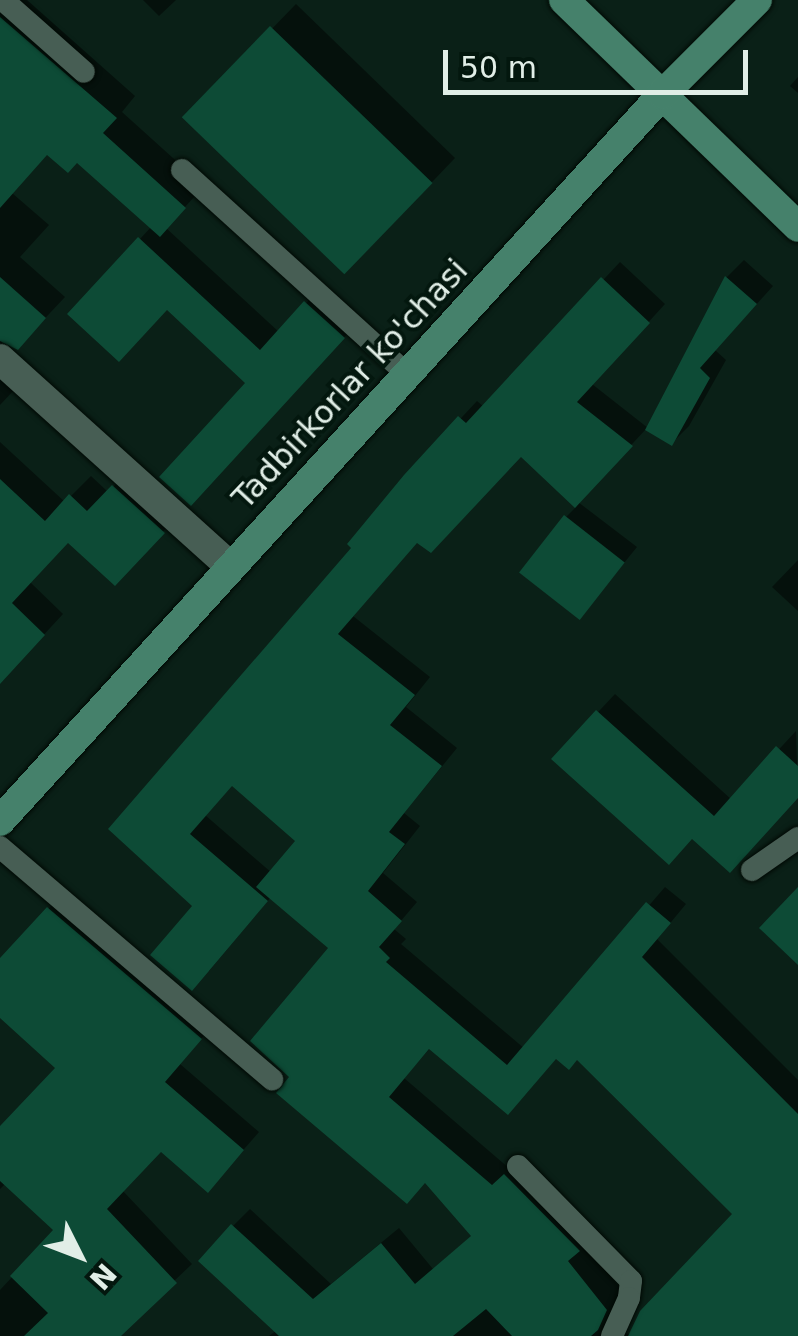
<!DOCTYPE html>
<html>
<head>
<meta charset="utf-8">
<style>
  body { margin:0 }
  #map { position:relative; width:798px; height:1336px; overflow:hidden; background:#0a2017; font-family:"DejaVu Sans",sans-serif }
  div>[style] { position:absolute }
  .shadow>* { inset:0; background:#0007 }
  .building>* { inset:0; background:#0d4b36; transform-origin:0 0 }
  .roads { filter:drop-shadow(0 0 2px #000904) drop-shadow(0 0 2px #000904) }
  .lane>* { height:22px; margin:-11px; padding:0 11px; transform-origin:11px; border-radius:11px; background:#475e54 }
  .street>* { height:30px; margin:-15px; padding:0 15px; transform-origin:15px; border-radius:15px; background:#475e54 }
  .secondary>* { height:30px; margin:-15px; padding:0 15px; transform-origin:15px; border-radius:15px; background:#45816b }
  span { translate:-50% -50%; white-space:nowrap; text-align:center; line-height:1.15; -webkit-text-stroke:8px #03170e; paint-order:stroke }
  .street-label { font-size:32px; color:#e1eee7 }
  .north { position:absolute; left:30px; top:1206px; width:100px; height:100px; -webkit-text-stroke:8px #03170e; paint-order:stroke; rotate:132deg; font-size:28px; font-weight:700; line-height:40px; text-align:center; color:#e1eee7 }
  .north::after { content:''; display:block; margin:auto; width:35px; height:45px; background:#e1eee7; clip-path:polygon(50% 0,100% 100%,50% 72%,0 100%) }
  .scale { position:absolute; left:443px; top:50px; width:305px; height:45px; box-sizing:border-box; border:5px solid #e1eee7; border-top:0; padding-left:12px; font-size:30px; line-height:35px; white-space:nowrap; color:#e1eee7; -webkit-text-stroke:8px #03170e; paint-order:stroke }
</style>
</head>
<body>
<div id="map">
  <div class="shadow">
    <div style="clip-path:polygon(0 0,27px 0,135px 96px,122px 112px,204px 186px,166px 228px,279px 332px,324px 284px,362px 318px,209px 484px,249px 383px,140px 239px,152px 226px,78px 160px,48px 152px,12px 193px,49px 225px,20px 257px,65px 297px,18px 347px,3px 338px,2px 345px,30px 373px,0 405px)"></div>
    <div style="clip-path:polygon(143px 0,176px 0,159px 16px)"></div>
    <div style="clip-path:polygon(296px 4px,455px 158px,369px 248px,186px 117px)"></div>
    <div style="clip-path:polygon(798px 77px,798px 93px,790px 86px)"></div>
    <div style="clip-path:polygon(evenodd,744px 260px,773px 286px,715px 350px,726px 360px,689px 426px,672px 443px,647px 428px,578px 502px,637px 547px,580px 617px,566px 517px,577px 506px,521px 454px,418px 541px,353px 616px,430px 677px,406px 707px,457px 748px,404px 813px,420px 826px,383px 873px,417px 902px,394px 929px,406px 939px,401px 944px,525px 1049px,665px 887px,686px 904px,657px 939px,798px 1080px,798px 1336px,269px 1336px,277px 1330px,233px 1226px,250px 1209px,331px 1284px,399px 1228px,433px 1269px,473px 1235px,426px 1181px,292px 1077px,331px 948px,271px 897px,209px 971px,195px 906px,112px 829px,355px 548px,406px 477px,477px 401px,484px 407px,620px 262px,665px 304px,592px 384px,648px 428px,727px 277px,744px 260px,233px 784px,298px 841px,272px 873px,205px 815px,233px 784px,744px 260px,431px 1047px,525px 1095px,557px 1057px,578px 1057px,735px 1214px,632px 1334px,622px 1333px,623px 1292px,584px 1243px,510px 1169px,404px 1078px,431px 1047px)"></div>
    <div style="clip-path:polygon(0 442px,65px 502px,91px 476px,108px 492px,133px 467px,182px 511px,134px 563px,69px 540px,30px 582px,63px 614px,0 682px)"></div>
    <div style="clip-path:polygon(798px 560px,798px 611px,772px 587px)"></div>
    <div style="clip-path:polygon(615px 694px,732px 800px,796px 731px,798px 796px,693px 836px,555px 758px)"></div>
    <div style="clip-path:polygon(65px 891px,217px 1020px,180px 1064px,259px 1132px,208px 1190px,161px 1149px,122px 1190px,192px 1264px,116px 1336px,0 1336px,0 1290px,56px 1230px,6px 1183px,0 1189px,0 1129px,58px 1068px,0 1016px,0 961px)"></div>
  </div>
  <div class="building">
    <div style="clip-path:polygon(0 17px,117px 118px,103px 133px,186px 208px,160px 237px,77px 163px,68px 173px,47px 155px,0 208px)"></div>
    <div style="left:270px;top:26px;width:226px;height:127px;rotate:44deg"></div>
    <div style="clip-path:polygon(138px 237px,260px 350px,304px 301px,345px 338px,191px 506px,159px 477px,245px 383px,167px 310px,119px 362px,67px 314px)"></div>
    <div style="clip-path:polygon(725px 276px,757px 304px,700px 368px,710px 378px,672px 446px,645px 430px)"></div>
    <div style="clip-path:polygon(0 277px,46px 318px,18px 350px,0 341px)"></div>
    <div style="clip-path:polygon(601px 277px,650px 323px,577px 402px,633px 446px,575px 508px,521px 457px,431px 553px,417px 543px,338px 634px,415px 695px,390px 725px,442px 766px,389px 832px,405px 844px,368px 891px,402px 921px,379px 947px,390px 958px,386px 962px,507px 1065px,646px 902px,671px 923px,642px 957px,798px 1114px,798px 1336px,628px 1336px,640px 1311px,732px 1214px,577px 1060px,569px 1070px,556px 1059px,508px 1115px,429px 1049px,389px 1097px,492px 1185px,504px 1174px,580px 1251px,568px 1261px,607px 1310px,598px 1330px,591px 1336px,512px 1336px,486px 1309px,453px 1336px,279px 1336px,198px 1261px,231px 1224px,313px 1299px,381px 1243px,415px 1284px,471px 1236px,425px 1183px,407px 1204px,276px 1093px,289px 1077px,250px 1041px,328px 948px,256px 887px,295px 841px,232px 786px,190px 834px,268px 901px,192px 991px,150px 955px,192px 906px,108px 829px,351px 548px,347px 544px,404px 475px,458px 416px,466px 423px)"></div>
    <div style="clip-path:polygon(0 479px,45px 521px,69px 494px,87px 511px,112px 485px,165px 533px,115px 586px,68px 543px,12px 603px,45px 635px,0 684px)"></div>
    <div style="left:564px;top:515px;width:77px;height:73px;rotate:38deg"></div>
    <div style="clip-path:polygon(596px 710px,714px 816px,776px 746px,798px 766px,798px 798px,730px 873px,692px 839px,669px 865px,551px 759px)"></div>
    <div style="clip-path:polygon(798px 887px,798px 965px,759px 928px)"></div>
    <div style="clip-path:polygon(47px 907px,202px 1039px,165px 1082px,244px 1150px,208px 1193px,161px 1152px,107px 1209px,177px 1283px,121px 1336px,24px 1336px,48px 1313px,10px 1276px,53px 1230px,0 1181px,0 1126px,55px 1068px,0 1018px,0 958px)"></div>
  </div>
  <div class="roads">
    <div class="lane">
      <div style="left:3px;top:0;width:108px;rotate:41.6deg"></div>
      <div style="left:182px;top:170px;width:304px;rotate:42.2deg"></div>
      <div style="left:0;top:847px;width:358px;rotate:40.5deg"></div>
      <div style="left:752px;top:870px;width:56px;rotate:-34.8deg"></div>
      <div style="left:518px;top:1166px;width:161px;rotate:45.5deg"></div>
      <div style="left:631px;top:1281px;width:17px;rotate:97deg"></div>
      <div style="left:629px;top:1298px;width:42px;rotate:114.1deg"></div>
    </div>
    <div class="street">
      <div style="left:0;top:359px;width:309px;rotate:42deg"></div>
    </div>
    <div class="secondary">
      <div style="left:564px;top:0;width:326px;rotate:44.1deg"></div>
      <div style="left:0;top:821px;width:984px;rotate:-47.64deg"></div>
      <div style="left:663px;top:94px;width:133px;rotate:-45deg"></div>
    </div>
  </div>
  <div class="street-label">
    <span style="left:350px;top:384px;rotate:-47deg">Tadbirkorlar ko'chasi</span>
  </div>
  <div class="north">N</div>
  <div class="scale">50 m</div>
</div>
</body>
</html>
